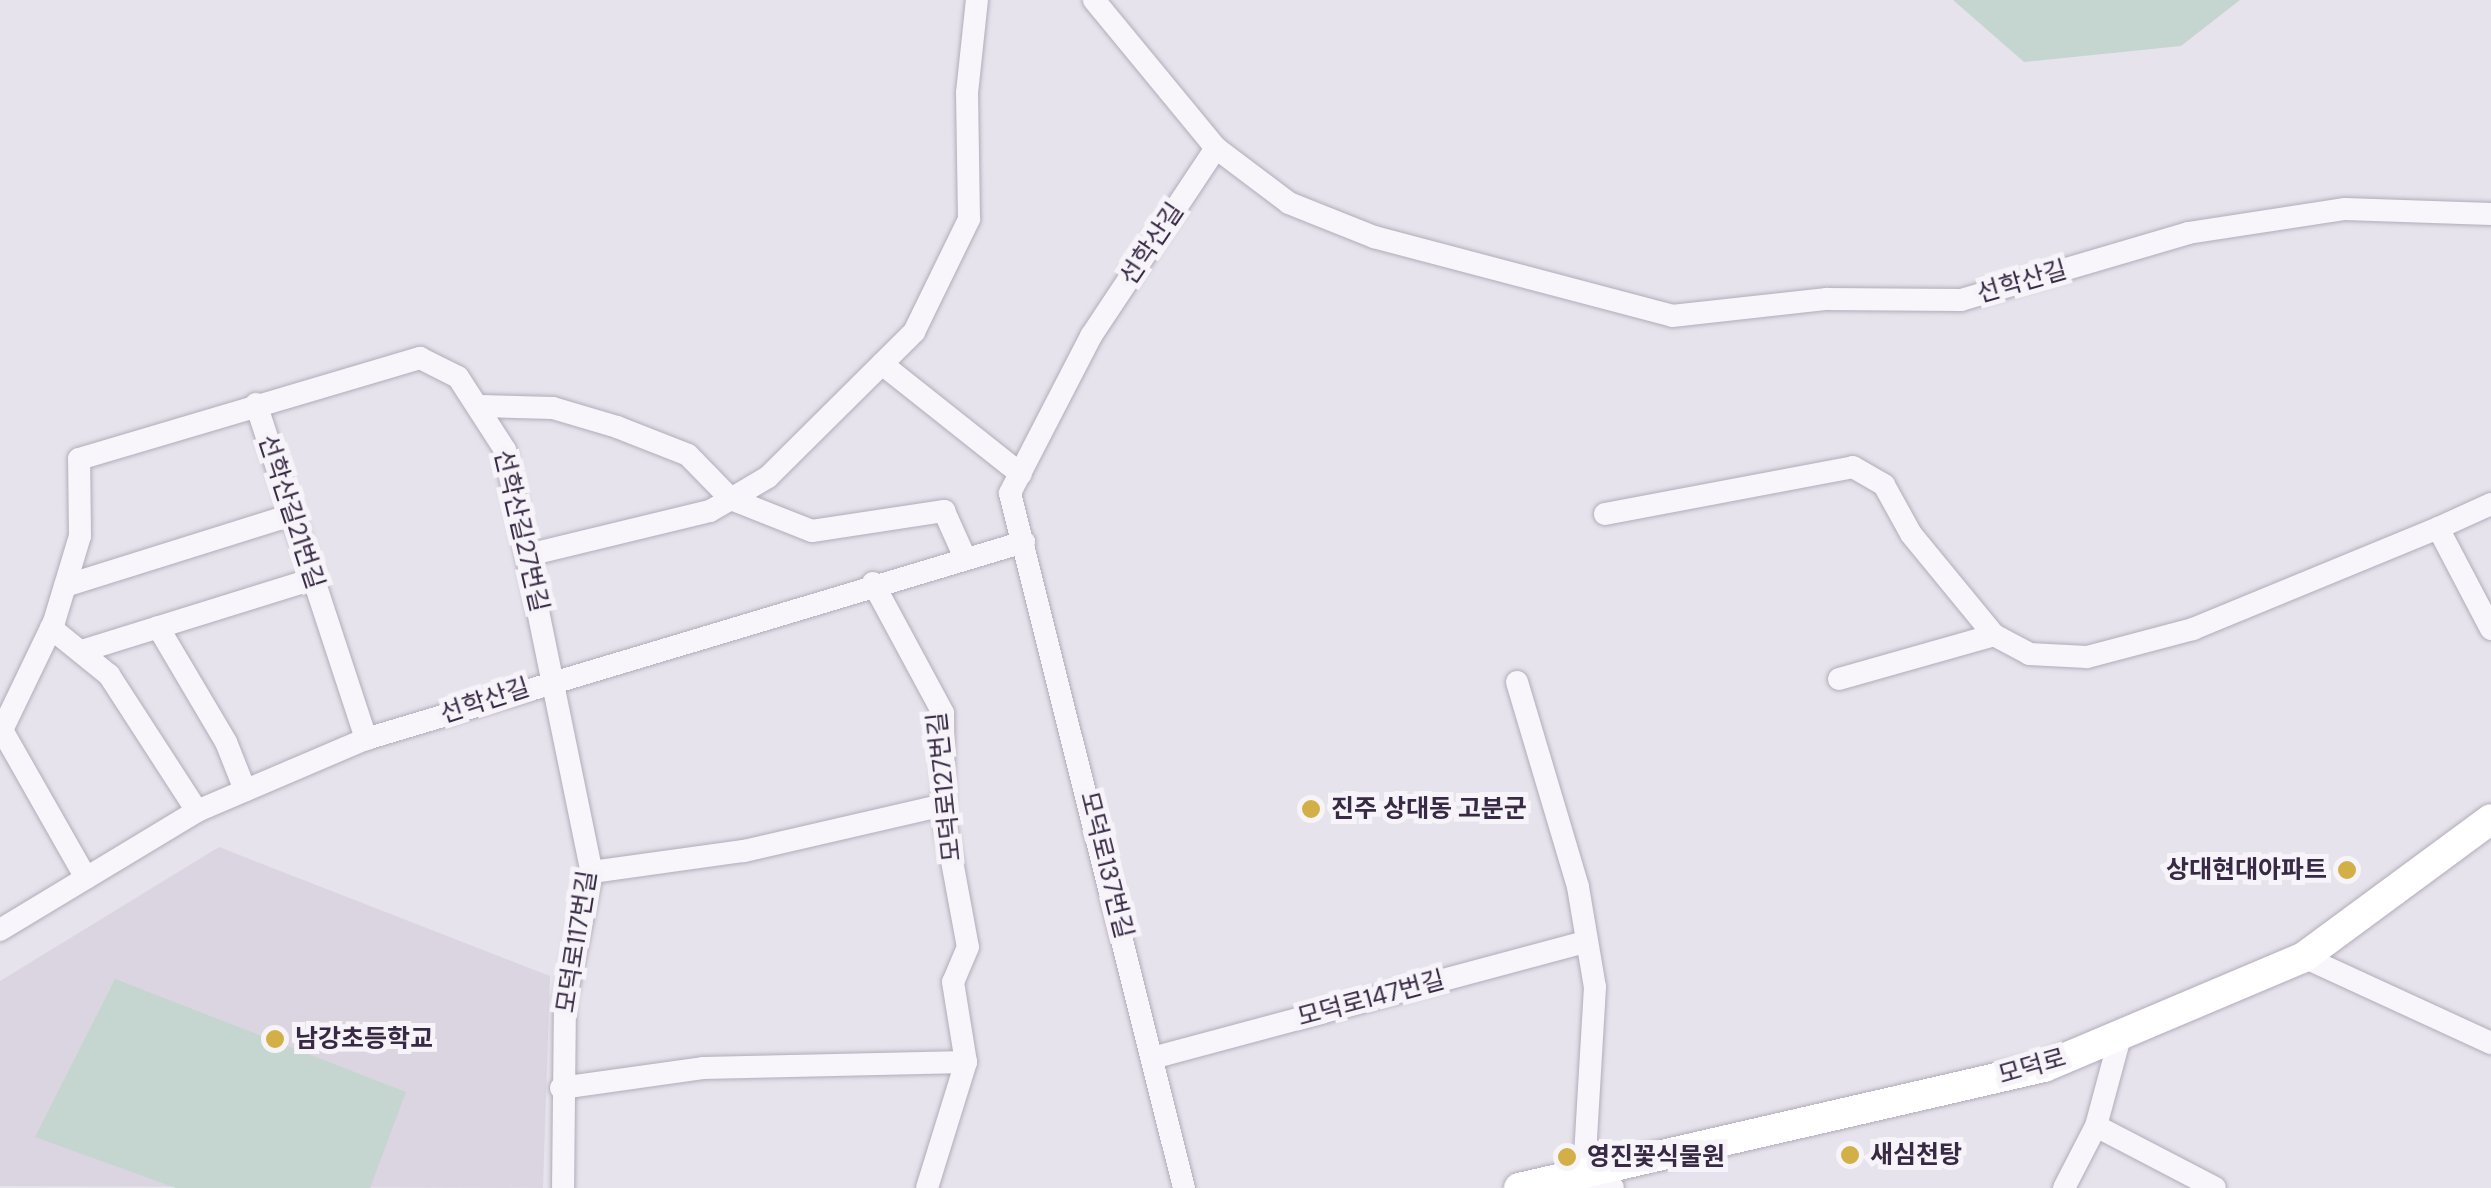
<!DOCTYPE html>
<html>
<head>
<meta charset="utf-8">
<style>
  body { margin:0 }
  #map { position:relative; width:2491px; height:1188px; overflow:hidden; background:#e7e3ec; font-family:"DM Sans","Noto Sans KR",sans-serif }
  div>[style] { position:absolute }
  .built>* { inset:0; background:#dbd5e1 }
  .green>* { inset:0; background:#c4d6cf }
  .roads { filter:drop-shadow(0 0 2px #b2acba) drop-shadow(0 0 2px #b2acba) }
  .street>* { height:22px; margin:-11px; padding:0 11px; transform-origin:11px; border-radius:11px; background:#f8f6fa }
  .secondary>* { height:30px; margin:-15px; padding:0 15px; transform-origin:15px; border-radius:15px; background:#fff }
  .dots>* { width:28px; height:28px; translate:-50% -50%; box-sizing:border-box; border:5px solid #f6f3f9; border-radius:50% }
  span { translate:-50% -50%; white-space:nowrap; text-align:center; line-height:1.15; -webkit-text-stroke:10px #f6f3f9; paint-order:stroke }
  .street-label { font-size:25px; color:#382a44 }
  .poi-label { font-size:25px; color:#382a44; font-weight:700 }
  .left { translate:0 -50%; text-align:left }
  .right { translate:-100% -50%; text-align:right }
</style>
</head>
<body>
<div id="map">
  <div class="built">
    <div style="clip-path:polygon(219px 847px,550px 976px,543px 1188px,0 1186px,0 981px)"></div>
  </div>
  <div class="green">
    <div style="clip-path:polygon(1953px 0,2240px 0,2181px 46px,2024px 62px)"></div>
    <div style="clip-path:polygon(115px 979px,406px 1092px,370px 1188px,176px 1188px,35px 1137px)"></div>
  </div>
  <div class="roads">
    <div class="street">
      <div style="left:1094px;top:0;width:192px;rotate:50.5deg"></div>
      <div style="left:882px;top:364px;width:177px;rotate:38.4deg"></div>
      <div style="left:256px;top:404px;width:353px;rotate:71.8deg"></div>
      <div style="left:481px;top:406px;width:72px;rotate:1.6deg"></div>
      <div style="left:553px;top:408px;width:67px;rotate:16.5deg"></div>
      <div style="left:617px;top:427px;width:76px;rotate:21.5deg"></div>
      <div style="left:688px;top:455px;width:62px;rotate:45.7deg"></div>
      <div style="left:731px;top:499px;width:87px;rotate:21.6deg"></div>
      <div style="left:812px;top:531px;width:134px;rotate:-8.6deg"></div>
      <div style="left:944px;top:511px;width:51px;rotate:65.9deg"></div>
      <div style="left:2491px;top:504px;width:58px;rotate:155.6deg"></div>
      <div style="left:2438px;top:528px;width:114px;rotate:62.3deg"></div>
      <div style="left:1605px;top:514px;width:252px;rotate:-10.7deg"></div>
      <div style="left:1853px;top:467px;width:36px;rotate:30deg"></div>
      <div style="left:1884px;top:485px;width:56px;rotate:61.1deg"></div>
      <div style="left:1911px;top:534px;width:131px;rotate:50.6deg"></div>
      <div style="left:528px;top:555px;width:187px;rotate:-13.6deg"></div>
      <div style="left:710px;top:511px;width:24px;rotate:-30deg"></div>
      <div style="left:731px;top:499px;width:43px;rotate:-30.7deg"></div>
      <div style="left:768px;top:477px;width:206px;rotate:-44.8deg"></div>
      <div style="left:914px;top:332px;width:126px;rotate:-64deg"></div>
      <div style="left:969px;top:219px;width:126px;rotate:-90.9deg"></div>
      <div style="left:967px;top:93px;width:94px;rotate:-83.9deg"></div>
      <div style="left:873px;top:583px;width:148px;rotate:61.7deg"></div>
      <div style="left:943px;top:713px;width:105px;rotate:89.5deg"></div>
      <div style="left:944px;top:818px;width:131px;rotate:79.5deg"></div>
      <div style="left:968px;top:947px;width:38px;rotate:113deg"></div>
      <div style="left:953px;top:982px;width:81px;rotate:80.8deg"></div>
      <div style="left:966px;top:1062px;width:132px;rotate:107.2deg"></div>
      <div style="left:65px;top:586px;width:238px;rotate:-17.4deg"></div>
      <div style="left:158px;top:627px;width:134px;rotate:59.4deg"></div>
      <div style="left:226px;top:742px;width:52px;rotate:68.4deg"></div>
      <div style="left:51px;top:628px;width:75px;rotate:39deg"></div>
      <div style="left:109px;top:675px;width:162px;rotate:57.1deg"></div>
      <div style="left:85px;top:650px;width:239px;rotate:-17.3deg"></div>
      <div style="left:1839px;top:679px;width:161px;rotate:-15.8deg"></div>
      <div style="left:1994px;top:635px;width:40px;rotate:28deg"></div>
      <div style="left:2029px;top:654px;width:58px;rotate:3deg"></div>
      <div style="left:2087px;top:657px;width:110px;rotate:-14.8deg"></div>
      <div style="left:2193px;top:629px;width:265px;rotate:-22.4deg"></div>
      <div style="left:1517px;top:682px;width:214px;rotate:73.4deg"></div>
      <div style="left:1578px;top:887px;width:101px;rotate:80.4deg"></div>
      <div style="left:1595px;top:987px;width:200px;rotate:93.4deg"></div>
      <div style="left:592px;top:872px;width:153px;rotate:-7.9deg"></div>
      <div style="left:744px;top:851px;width:205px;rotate:-13deg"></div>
      <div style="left:86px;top:878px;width:170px;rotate:-119.6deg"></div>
      <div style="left:2px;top:730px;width:120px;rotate:-64.3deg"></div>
      <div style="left:54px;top:622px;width:90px;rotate:-73.2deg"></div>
      <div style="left:80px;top:536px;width:77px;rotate:-90.7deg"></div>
      <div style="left:79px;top:459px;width:356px;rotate:-16.5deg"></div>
      <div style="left:420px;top:358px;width:42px;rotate:26.6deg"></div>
      <div style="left:458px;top:377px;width:87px;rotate:57.2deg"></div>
      <div style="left:505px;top:450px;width:431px;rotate:78.4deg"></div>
      <div style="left:592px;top:872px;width:132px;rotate:101.8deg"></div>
      <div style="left:565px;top:1001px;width:187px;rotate:90.6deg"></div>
      <div style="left:0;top:930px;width:230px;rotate:-31.1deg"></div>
      <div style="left:197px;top:811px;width:184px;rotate:-23.1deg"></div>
      <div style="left:366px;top:739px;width:687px;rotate:-16.67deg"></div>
      <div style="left:2304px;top:957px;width:206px;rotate:24.7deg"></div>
      <div style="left:1156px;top:1057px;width:445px;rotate:-15deg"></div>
      <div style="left:561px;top:1088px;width:143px;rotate:-8deg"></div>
      <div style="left:703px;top:1068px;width:263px;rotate:-1.3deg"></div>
      <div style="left:2096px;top:1126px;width:134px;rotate:27.5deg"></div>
      <div style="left:1580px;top:1171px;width:37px;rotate:27deg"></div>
      <div style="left:1184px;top:1188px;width:716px;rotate:-104.06deg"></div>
      <div style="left:1010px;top:493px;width:177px;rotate:-62.7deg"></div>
      <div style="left:1091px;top:336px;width:226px;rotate:-56.4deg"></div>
      <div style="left:1216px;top:148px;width:91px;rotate:37deg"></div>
      <div style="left:1289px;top:203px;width:92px;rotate:21.8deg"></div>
      <div style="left:1374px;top:237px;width:308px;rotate:14.8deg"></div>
      <div style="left:1672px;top:316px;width:156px;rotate:-6.3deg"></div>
      <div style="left:1827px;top:299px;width:134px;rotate:0.4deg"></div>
      <div style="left:1961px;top:300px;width:237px;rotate:-16.4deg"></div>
      <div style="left:2188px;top:233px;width:159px;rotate:-8.7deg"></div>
      <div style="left:2345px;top:209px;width:146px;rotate:2deg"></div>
      <div style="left:2064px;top:1188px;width:70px;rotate:-62.7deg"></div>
      <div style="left:2096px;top:1126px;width:92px;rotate:-74.9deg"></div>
    </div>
    <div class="secondary">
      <div style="left:1519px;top:1188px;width:539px;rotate:-12.98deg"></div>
      <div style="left:2044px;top:1067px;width:282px;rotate:-22.9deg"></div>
      <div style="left:2304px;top:957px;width:232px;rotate:-36.4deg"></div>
    </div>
  </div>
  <div class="dots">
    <div style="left:1311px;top:809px;background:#d2af47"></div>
    <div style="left:2347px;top:870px;background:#d2af47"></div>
    <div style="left:275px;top:1039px;background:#d2af47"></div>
    <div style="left:1850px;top:1155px;background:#d2af47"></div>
    <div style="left:1567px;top:1157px;background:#d2af47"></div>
  </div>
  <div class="street-label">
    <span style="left:1152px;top:244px;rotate:-56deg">선학산길</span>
    <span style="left:2022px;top:282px;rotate:-16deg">선학산길</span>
    <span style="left:291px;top:512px;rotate:72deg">선학산길21번길</span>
    <span style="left:521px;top:531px;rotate:77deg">선학산길27번길</span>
    <span style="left:485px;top:701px;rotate:-18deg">선학산길</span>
    <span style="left:945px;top:787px;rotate:-96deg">모덕로127번길</span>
    <span style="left:1106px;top:865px;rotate:76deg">모덕로137번길</span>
    <span style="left:577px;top:942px;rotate:-81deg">모덕로117번길</span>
    <span style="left:1371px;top:999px;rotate:-15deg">모덕로147번길</span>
    <span style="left:2032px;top:1067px;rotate:-16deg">모덕로</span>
  </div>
  <div class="poi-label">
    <span class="left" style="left:1331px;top:809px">진주 상대동 고분군</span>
    <span class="right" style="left:2327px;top:870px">상대현대아파트</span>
    <span class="left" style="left:295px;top:1039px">남강초등학교</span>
    <span class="left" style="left:1870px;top:1155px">새심천탕</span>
    <span class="left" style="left:1587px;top:1157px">영진꽃식물원</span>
  </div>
</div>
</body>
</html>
